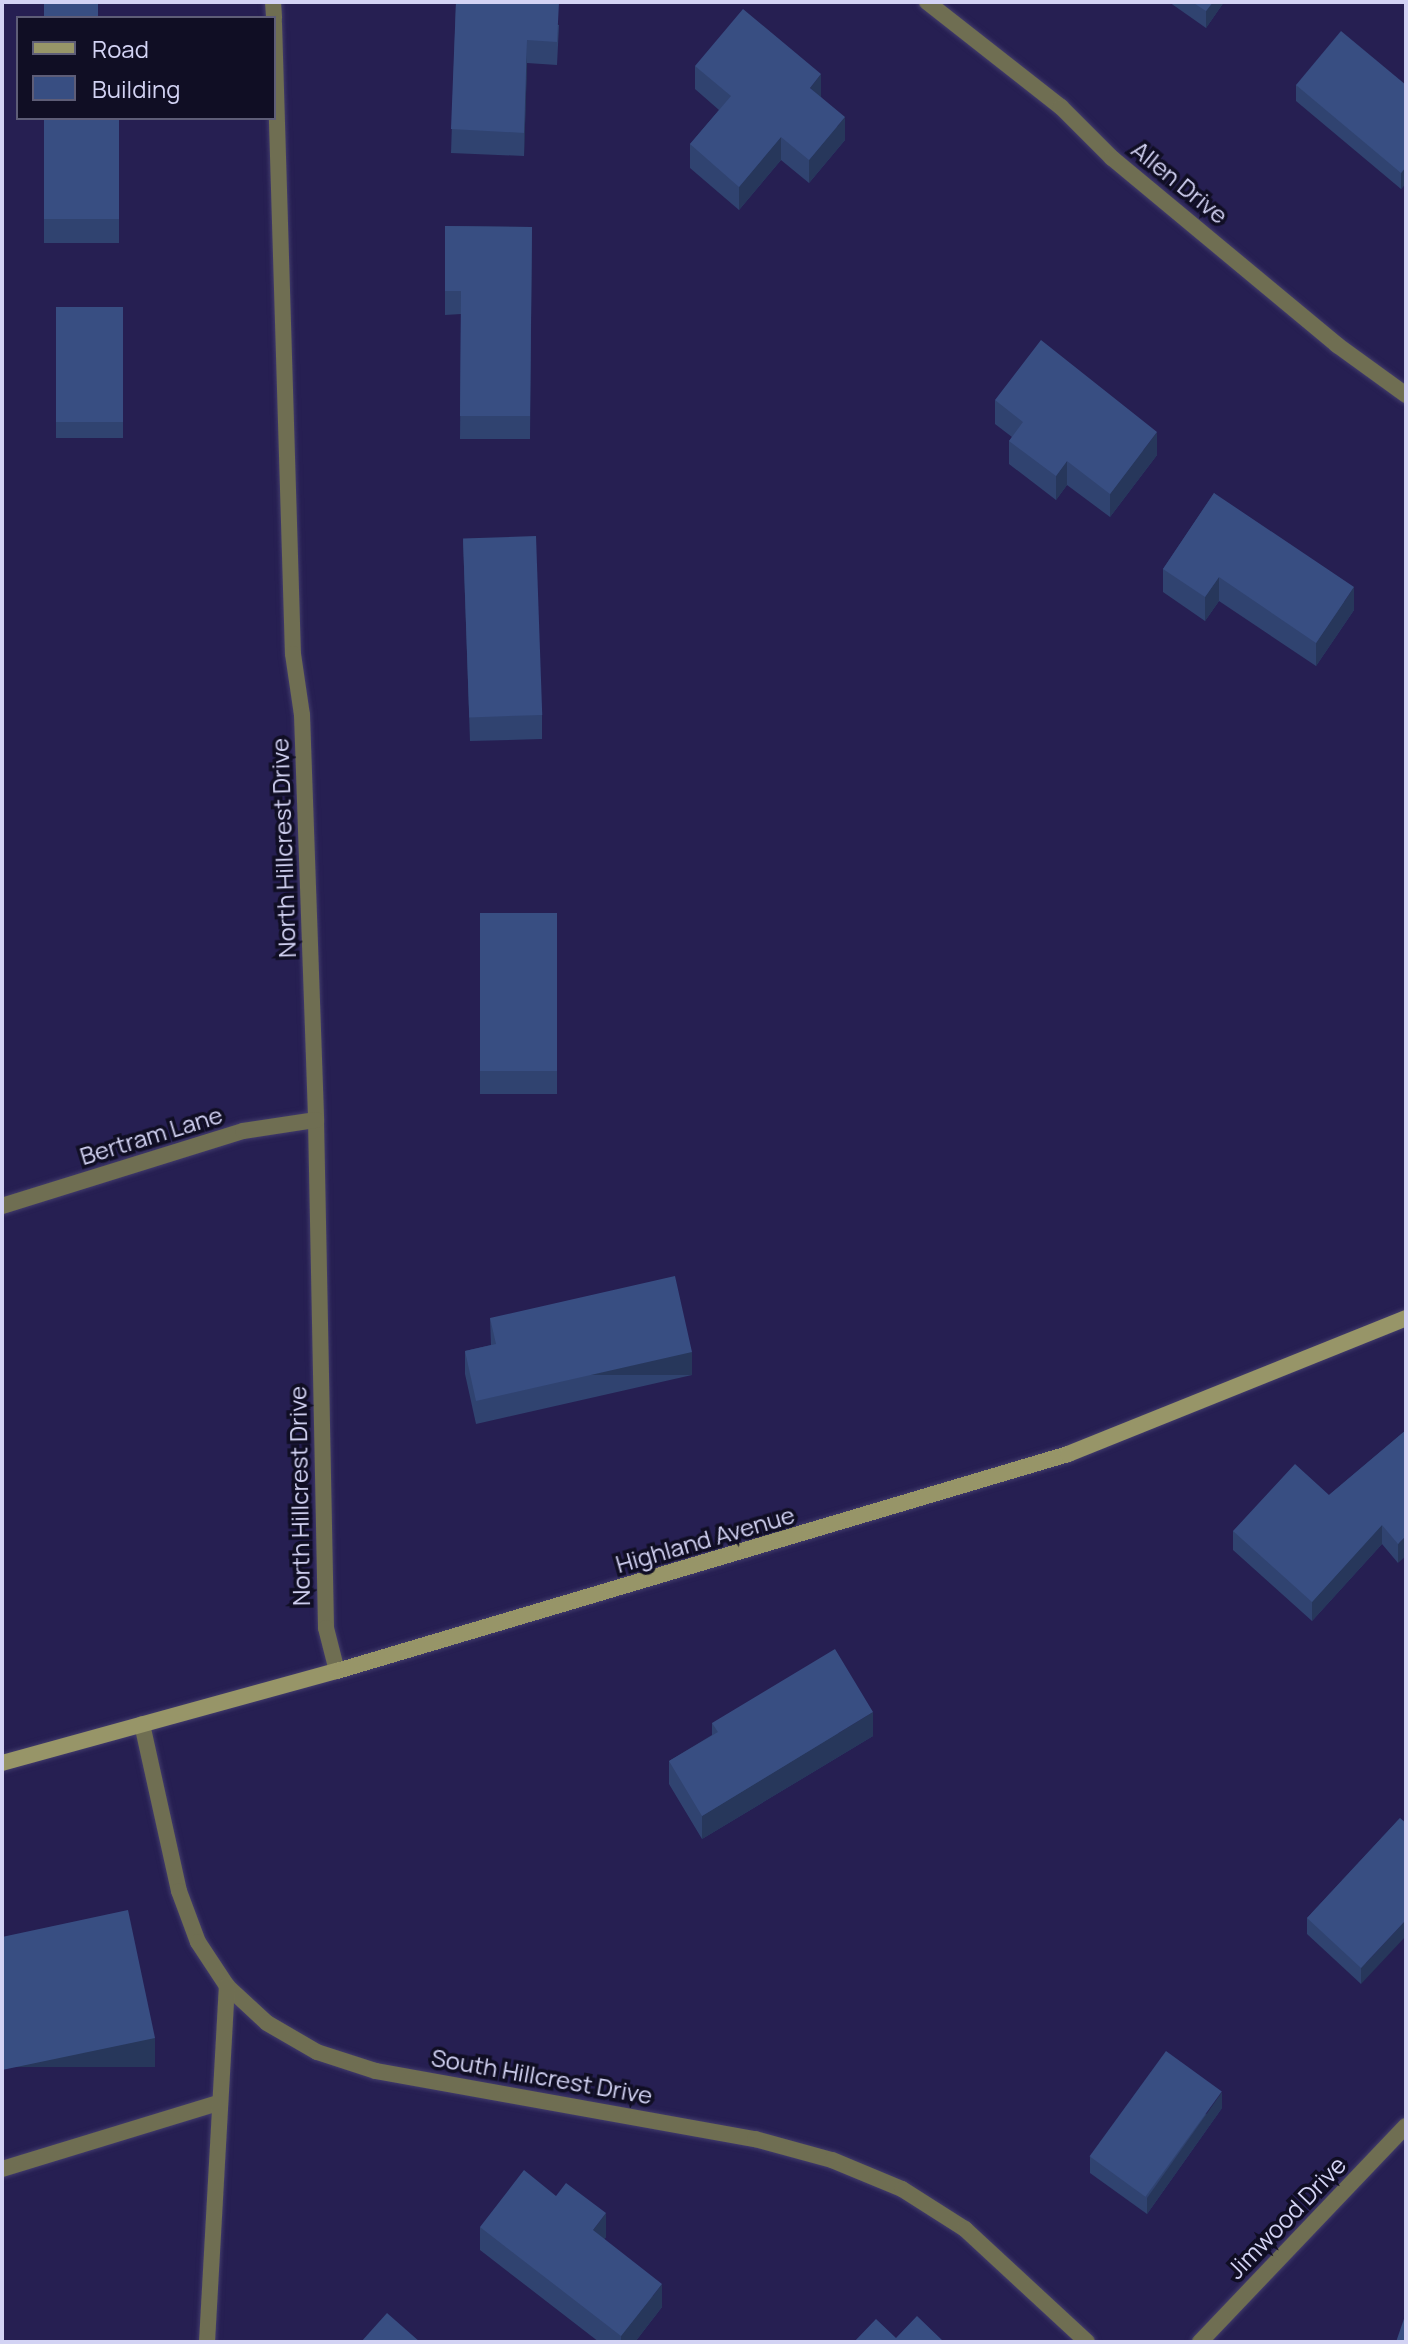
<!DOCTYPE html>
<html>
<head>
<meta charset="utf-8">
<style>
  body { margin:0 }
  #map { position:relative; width:1408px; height:2344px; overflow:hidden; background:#261f52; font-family:Manrope,sans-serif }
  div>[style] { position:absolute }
  .roads { filter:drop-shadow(0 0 2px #423c6c) drop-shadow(0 0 2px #423c6c) }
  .lane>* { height:16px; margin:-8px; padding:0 8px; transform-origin:8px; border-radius:8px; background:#6f6e52 }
  .street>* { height:16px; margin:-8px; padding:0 8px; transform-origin:8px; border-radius:8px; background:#6f6e52 }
  .secondary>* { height:16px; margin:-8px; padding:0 8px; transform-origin:8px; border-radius:8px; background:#979568 }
  .wall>* { inset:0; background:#304370; transform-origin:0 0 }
  .shaded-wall>* { inset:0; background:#27375b; transform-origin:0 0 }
  .building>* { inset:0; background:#384e82; transform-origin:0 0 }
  span { translate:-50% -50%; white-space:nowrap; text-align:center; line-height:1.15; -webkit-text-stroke:7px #100e24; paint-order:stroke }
  .street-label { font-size:24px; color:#d3d3f4 }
  .frame { position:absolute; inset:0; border:4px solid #d3d3f4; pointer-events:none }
  .legend { position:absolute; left:16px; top:16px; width:260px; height:104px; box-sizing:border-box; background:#100e24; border:2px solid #5e5d77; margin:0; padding:10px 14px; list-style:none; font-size:24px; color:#d3d3f4 }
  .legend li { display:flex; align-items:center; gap:16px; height:40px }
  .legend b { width:40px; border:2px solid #5e5d77 }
</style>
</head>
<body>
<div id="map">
  <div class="roads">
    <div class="lane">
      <div style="left:2px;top:2169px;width:226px;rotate:-17deg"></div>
    </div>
    <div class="street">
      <div style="left:273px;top:2px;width:16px;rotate:86deg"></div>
      <div style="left:927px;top:2px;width:170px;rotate:38.1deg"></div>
      <div style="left:1061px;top:107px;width:72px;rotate:45deg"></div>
      <div style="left:1112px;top:158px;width:293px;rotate:39.7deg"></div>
      <div style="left:1337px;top:345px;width:85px;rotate:35.9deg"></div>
      <div style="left:274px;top:23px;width:631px;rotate:88.28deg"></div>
      <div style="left:293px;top:654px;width:62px;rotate:81.6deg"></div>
      <div style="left:302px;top:715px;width:405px;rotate:88deg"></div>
      <div style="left:316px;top:1120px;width:508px;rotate:88.87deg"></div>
      <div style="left:326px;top:1628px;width:44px;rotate:75.7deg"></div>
      <div style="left:2px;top:1206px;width:252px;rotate:-17.3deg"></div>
      <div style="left:243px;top:1131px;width:74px;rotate:-8.6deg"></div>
      <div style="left:142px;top:1724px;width:171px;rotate:77.5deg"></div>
      <div style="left:179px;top:1891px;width:54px;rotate:69.6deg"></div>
      <div style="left:198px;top:1942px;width:53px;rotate:56.6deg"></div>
      <div style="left:227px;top:1986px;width:54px;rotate:42.8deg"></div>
      <div style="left:267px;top:2023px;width:58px;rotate:30.1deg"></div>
      <div style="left:317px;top:2052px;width:62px;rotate:17.9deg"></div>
      <div style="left:376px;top:2071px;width:385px;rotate:10.2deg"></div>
      <div style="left:755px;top:2139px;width:80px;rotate:15.3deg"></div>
      <div style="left:832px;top:2160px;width:76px;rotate:22.5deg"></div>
      <div style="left:902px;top:2189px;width:75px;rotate:32.4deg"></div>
      <div style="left:965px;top:2229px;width:166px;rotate:42.8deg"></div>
      <div style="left:207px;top:2342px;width:357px;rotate:-86.8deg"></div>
      <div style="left:1200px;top:2342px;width:298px;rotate:-46.4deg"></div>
    </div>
    <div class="secondary">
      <div style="left:2px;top:1763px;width:347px;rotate:-15.4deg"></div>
      <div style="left:337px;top:1671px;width:763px;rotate:-16.53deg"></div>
      <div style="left:1068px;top:1454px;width:364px;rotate:-21.9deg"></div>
    </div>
  </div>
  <div class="wall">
    <div style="clip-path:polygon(456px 2px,559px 25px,557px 65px,527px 63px,524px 156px,451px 153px)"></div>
    <div style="clip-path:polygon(1169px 2px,1224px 2px,1206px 28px)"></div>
    <div style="clip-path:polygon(695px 66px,821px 97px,845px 140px,809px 183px,781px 160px,739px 210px,690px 168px,690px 144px,719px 110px,695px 89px)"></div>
    <div style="clip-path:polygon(1296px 85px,1406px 85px,1406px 183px,1401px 189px,1296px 101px)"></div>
    <div style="left:44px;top:118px;width:75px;height:125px"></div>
    <div style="clip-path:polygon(445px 226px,532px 227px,530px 439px,460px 439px,461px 314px,445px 315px)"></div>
    <div style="left:56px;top:307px;width:67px;height:131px"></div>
    <div style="clip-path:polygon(995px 400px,1157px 455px,1110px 517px,1067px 485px,1056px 500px,1009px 464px,1009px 441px,1012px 437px,995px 424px)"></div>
    <div style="clip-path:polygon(1214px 493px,1354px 610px,1316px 666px,1219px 601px,1205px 621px,1163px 592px,1163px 569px)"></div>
    <div style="clip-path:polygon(463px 539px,542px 715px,542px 739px,470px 741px)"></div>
    <div style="left:557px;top:913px;width:181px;height:77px;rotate:90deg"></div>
    <div style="clip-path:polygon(490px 1318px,692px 1375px,476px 1424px,465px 1374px,465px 1351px,491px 1345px)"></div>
    <div style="clip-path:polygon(1406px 1430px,1398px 1563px,1382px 1544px,1312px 1621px,1233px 1550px,1233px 1531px,1329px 1495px)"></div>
    <div style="clip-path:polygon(712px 1723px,873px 1736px,702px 1839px,669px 1784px,669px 1761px,712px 1735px)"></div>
    <div style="clip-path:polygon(1400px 1818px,1361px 1984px,1307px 1934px,1307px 1918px)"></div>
    <div style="clip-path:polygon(1222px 2108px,1147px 2214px,1090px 2173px,1090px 2157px)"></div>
    <div style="clip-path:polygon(480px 2227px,606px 2237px,604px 2239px,662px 2307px,635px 2342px,599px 2342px,480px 2250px)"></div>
  </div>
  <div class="shaded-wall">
    <div style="clip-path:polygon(1213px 2px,1224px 2px,1206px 28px,1206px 11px)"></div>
    <div style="clip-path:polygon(527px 40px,527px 63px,524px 156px,524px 133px)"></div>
    <div style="clip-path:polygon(821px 74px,821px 98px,810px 88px)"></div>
    <div style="clip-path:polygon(845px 117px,845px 140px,809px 183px,809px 160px)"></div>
    <div style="clip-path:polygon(781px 137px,781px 160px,739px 210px,739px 187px)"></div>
    <div style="clip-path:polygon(1406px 167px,1406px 183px,1401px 189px,1401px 173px)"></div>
    <div style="clip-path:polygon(1157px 432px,1157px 455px,1110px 517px,1110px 494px)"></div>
    <div style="clip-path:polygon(1067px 461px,1067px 485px,1056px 500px,1056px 476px)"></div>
    <div style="clip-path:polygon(1219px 577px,1219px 601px,1205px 621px,1205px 597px)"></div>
    <div style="clip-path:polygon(1354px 587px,1354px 610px,1316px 666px,1316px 643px)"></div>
    <div style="left:692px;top:1352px;width:23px;height:221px;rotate:90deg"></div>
    <div style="clip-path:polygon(1382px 1525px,1382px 1544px,1312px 1621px,1312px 1602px)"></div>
    <div style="clip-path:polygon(1406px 1536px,1406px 1556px,1398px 1563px,1398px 1544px)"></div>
    <div style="clip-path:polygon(873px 1712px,873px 1736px,702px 1839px,702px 1816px)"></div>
    <div style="clip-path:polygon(1406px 1920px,1406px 1936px,1361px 1984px,1361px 1968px)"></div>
    <div style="left:155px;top:2038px;width:29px;height:156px;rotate:90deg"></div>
    <div style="clip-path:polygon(1222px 2092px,1222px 2108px,1147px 2214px,1147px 2198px)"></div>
    <div style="clip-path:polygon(606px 2213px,606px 2237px,593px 2253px,593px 2230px)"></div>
    <div style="clip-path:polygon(662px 2284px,662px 2307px,635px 2342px,621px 2342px,621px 2336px)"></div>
  </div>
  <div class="building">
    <div style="left:44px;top:2px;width:54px;height:16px"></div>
    <div style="clip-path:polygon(456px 2px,559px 2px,557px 42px,527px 40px,524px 133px,451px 129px)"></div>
    <div style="clip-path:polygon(1192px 2px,1213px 2px,1206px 11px)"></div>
    <div style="clip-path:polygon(743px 9px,821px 74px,810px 88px,845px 117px,809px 160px,781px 137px,739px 187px,690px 144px,731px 96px,695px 66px)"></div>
    <div style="clip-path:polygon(1341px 31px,1406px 85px,1406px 167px,1401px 173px,1296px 85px)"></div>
    <div style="left:44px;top:118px;width:75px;height:101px"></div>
    <div style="clip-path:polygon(445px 226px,532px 227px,530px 416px,460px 416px,461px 291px,445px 291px)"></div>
    <div style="left:56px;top:307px;width:67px;height:115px"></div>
    <div style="clip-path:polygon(1041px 340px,1157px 432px,1110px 494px,1067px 461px,1056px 476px,1009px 441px,1023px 422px,995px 400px)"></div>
    <div style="clip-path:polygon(1214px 493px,1354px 587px,1316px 643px,1219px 577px,1205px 597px,1163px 569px)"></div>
    <div style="left:536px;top:536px;width:179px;height:73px;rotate:88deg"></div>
    <div style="left:557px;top:913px;width:158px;height:77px;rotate:90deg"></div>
    <div style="clip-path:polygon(675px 1276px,692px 1352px,476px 1401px,465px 1351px,496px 1344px,490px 1318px)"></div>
    <div style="clip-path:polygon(1406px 1430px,1406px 1536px,1398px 1544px,1382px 1525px,1312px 1602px,1233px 1531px,1295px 1464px,1329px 1495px)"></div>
    <div style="clip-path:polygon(835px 1649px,873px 1712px,702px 1816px,669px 1761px,718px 1732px,712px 1723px)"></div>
    <div style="clip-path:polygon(1400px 1818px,1406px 1823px,1406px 1920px,1361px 1968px,1307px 1918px)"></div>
    <div style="clip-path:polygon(128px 1910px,155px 2038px,2px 2070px,2px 1937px)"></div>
    <div style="left:1166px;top:2051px;width:69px;height:130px;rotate:36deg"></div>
    <div style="clip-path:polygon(524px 2170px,556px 2196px,566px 2183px,606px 2213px,593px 2230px,662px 2284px,621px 2336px,480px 2227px)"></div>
    <div style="clip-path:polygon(387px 2313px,420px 2342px,361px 2342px)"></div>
    <div style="clip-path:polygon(1406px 2313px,1406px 2342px,1396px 2342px)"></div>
    <div style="clip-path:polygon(917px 2316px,944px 2342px,854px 2342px,876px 2319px,896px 2338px)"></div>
  </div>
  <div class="street-label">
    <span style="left:1180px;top:182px;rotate:39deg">Allen Drive</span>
    <span style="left:283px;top:848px;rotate:-92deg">North Hillcrest Drive</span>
    <span style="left:151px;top:1135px;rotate:-17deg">Bertram Lane</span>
    <span style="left:299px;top:1496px;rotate:-91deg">North Hillcrest Drive</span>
    <span style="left:705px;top:1539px;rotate:-16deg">Highland Avenue</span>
    <span style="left:542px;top:2076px;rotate:10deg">South Hillcrest Drive</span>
    <span style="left:1286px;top:2217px;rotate:-46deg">Jimwood Drive</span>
  </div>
  <div class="frame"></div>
  <ul class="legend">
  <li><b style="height:10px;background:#979568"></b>Road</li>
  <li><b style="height:22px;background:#384e82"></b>Building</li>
  </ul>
</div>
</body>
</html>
